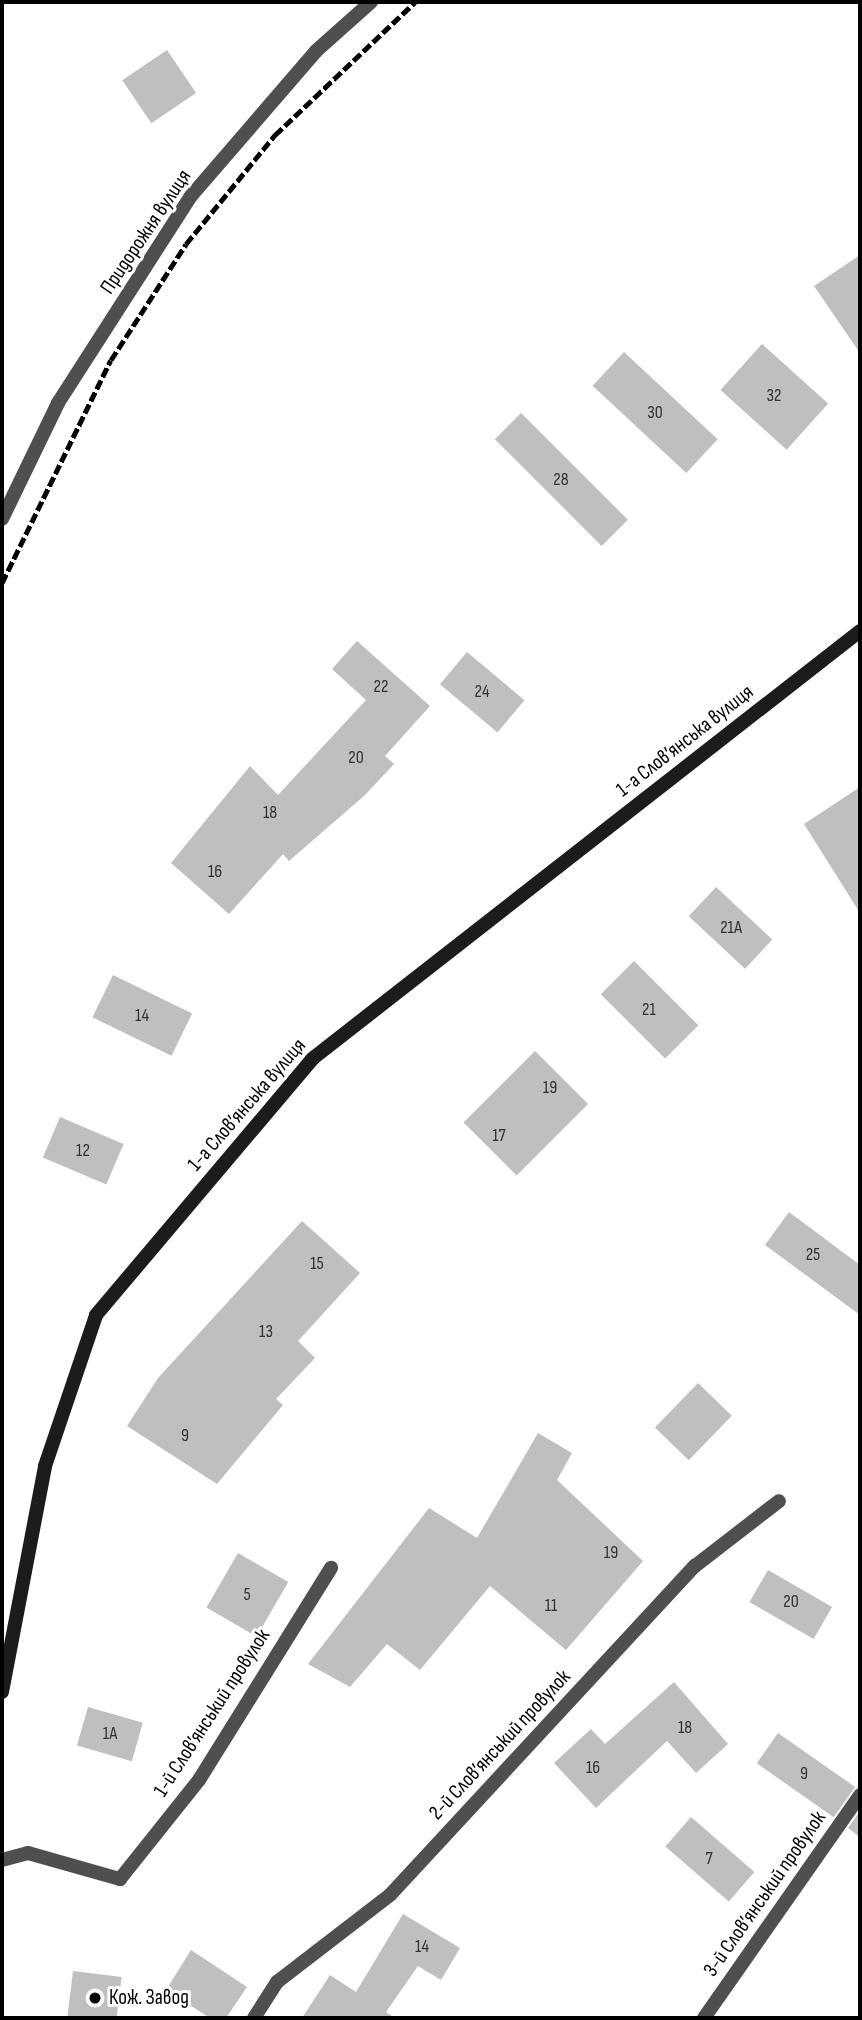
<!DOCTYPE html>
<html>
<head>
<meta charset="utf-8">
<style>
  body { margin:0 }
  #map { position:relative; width:862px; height:2020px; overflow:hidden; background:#fff; font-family:"Sofia Sans Condensed",sans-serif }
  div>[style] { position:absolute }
  .building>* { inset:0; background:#bfbfbf; transform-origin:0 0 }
  .street>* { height:14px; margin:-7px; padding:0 7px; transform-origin:7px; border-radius:7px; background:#4f4f4f }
  .secondary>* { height:14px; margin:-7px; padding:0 7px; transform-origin:7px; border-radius:7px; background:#1c1c1c }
  .rail>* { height:5px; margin-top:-2.5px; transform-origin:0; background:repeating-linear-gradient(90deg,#000 0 10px,transparent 0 13.5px) }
  .dots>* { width:19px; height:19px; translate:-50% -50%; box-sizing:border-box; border:4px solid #fff; border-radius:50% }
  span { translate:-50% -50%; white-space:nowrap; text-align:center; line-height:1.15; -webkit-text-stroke:6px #fff; paint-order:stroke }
  .number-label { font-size:18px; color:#303030 }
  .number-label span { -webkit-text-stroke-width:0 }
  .street-label { font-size:21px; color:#000 }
  .poi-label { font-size:21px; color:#000 }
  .left { translate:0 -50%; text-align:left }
  .frame { position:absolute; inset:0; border:4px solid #000; pointer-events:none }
</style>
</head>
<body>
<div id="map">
  <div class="building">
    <div style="left:167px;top:50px;width:52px;height:54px;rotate:56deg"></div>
    <div style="clip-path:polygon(860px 255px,860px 353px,814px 286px)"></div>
    <div style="left:762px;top:344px;width:89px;height:62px;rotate:42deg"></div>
    <div style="left:624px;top:352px;width:128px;height:46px;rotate:43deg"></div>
    <div style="left:521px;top:413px;width:151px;height:37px;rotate:45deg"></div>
    <div style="clip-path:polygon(357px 641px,430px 706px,385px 756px,394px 764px,365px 795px,289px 861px,283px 854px,229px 914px,171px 863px,250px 766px,278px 795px,366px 700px,332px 669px)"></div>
    <div style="left:467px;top:652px;width:75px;height:42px;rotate:40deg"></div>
    <div style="clip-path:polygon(860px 787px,860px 913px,804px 824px)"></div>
    <div style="left:716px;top:887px;width:77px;height:40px;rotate:43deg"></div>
    <div style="left:634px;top:961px;width:91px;height:47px;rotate:45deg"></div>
    <div style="left:113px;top:975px;width:88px;height:47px;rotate:26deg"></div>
    <div style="left:535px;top:1051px;width:75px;height:101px;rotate:45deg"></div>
    <div style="left:60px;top:1117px;width:69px;height:44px;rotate:23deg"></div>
    <div style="clip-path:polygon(789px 1212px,860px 1265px,860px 1315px,765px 1245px)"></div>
    <div style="clip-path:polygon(302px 1221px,360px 1273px,298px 1341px,315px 1358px,276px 1399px,283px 1405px,217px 1484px,127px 1426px,158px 1378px)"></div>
    <div style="left:698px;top:1383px;width:47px;height:62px;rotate:44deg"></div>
    <div style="clip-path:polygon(538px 1433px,572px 1453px,557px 1480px,643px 1561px,566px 1650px,490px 1586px,420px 1670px,387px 1644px,350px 1687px,308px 1664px,429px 1508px,477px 1538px)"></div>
    <div style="left:238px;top:1553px;width:58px;height:63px;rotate:30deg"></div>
    <div style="left:768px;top:1570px;width:74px;height:37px;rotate:30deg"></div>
    <div style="clip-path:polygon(674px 1682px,728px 1744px,696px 1773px,667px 1741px,596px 1808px,554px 1763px,591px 1729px,605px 1744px)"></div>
    <div style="left:88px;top:1707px;width:57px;height:40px;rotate:16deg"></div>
    <div style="left:778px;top:1733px;width:94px;height:37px;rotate:35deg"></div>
    <div style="clip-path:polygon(860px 1811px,860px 1837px,848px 1828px)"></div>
    <div style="left:691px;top:1817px;width:84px;height:39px;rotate:41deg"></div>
    <div style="clip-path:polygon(403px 1914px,460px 1948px,441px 1980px,418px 1966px,386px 2012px,395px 2018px,302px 2018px,330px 1975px,356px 1992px)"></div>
    <div style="clip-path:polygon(191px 1950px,247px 1987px,226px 2018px,210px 2018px,166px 1990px)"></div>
    <div style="left:73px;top:1971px;width:49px;height:47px;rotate:7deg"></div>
  </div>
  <div class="street">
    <div style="left:2px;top:519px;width:129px;rotate:-64.2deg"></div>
    <div style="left:58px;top:403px;width:246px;rotate:-57.3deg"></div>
    <div style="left:191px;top:196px;width:191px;rotate:-49.2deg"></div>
    <div style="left:316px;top:51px;width:74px;rotate:-41.7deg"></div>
    <div style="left:2px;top:1860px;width:27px;rotate:-15deg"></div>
    <div style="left:28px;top:1853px;width:96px;rotate:15.8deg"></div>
    <div style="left:120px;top:1879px;width:127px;rotate:-51.4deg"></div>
    <div style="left:199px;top:1780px;width:250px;rotate:-58.1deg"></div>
    <div style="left:254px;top:2018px;width:43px;rotate:-57.4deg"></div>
    <div style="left:277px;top:1982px;width:143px;rotate:-37.6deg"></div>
    <div style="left:390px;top:1895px;width:449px;rotate:-47.2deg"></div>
    <div style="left:695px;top:1566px;width:106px;rotate:-37.7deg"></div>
    <div style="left:704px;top:2018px;width:272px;rotate:-55deg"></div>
  </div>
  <div class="secondary">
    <div style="left:2px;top:1692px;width:230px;rotate:-79.2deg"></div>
    <div style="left:45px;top:1466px;width:159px;rotate:-71.3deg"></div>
    <div style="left:96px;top:1315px;width:335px;rotate:-49.8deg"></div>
    <div style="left:312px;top:1059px;width:695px;rotate:-37.99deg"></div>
  </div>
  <div class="rail">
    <div style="left:2px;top:583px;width:248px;rotate:-64deg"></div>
    <div style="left:111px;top:360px;width:138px;rotate:-57.1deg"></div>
    <div style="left:186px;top:244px;width:141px;rotate:-50.8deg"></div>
    <div style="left:275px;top:135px;width:193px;rotate:-43.5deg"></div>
  </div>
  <div class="dots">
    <div style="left:95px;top:1998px;background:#000"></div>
  </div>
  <div class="number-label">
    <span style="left:774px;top:396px">32</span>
    <span style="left:655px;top:413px">30</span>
    <span style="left:561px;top:480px">28</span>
    <span style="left:381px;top:687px">22</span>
    <span style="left:482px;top:692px">24</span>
    <span style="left:356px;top:758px">20</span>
    <span style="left:270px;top:813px">18</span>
    <span style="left:215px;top:872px">16</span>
    <span style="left:731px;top:928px">21А</span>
    <span style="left:649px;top:1010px">21</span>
    <span style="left:142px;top:1016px">14</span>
    <span style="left:550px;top:1088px">19</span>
    <span style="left:499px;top:1136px">17</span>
    <span style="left:83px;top:1151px">12</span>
    <span style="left:813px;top:1255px">25</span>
    <span style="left:317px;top:1264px">15</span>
    <span style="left:266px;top:1332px">13</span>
    <span style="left:185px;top:1436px">9</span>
    <span style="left:611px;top:1553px">19</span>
    <span style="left:247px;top:1595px">5</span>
    <span style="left:791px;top:1602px">20</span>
    <span style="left:551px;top:1606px">11</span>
    <span style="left:685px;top:1728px">18</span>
    <span style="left:110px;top:1734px">1А</span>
    <span style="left:593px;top:1768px">16</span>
    <span style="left:804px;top:1774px">9</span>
    <span style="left:709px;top:1859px">7</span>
    <span style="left:422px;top:1947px">14</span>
  </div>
  <div class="street-label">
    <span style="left:146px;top:232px;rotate:-56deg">Придорожня вулиця</span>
    <span style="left:685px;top:741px;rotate:-38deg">1-а Слов’янська вулиця</span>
    <span style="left:247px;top:1105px;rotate:-49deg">1-а Слов’янська вулиця</span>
    <span style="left:212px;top:1713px;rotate:-57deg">1-й Слов’янський провулок</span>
    <span style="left:500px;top:1745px;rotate:-47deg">2-й Слов’янський провулок</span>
    <span style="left:765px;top:1894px;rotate:-55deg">3-й Слов’янський провулок</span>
  </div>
  <div class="poi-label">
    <span class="left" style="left:109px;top:1998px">Кож. Завод</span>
  </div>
  <div class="frame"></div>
</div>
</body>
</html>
